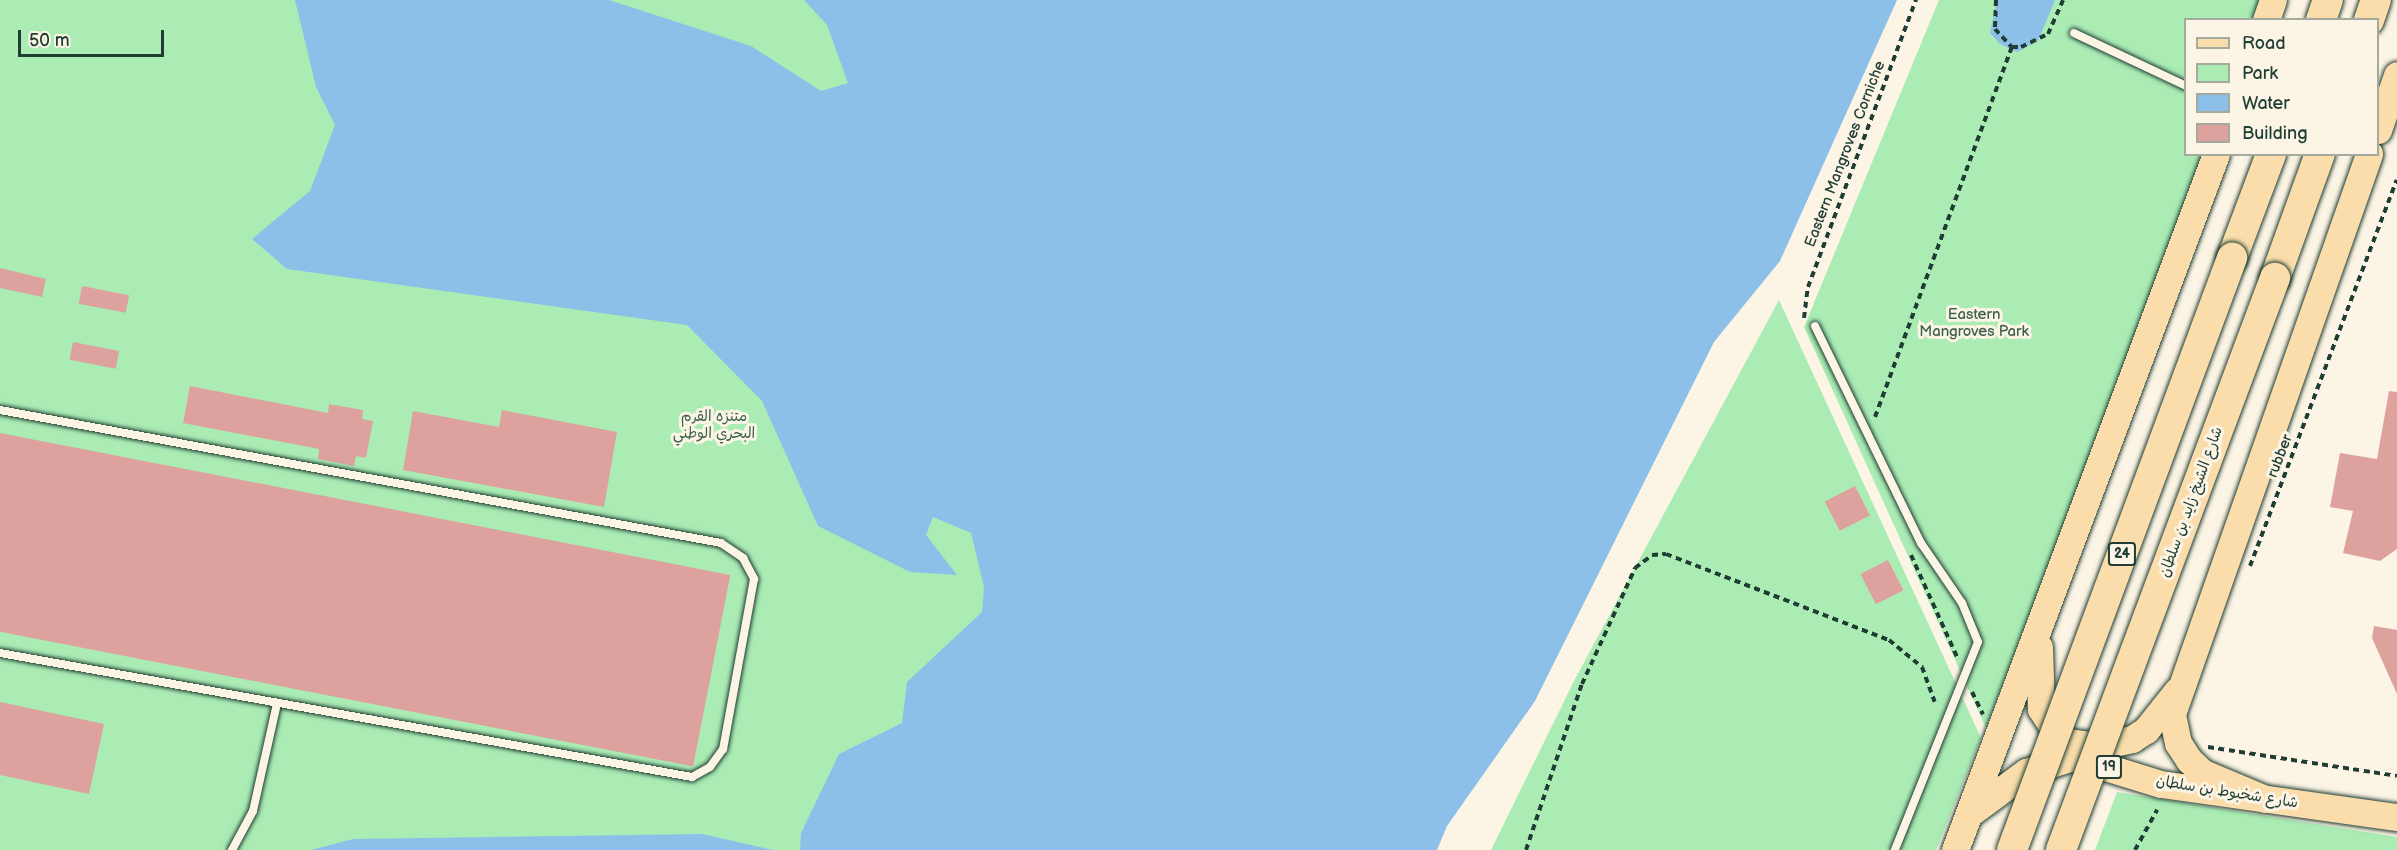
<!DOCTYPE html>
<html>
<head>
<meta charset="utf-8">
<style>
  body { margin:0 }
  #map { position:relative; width:2397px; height:850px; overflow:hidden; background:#fcf5e5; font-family:"Balsamiq Sans","Playpen Sans Arabic",sans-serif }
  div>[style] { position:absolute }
  .green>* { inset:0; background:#abecb5 }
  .water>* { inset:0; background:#8cc0e9 }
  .building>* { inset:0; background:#dda29d; transform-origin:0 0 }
  .path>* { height:4px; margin-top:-2px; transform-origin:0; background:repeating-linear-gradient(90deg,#1f3d34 0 6px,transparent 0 10.5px) }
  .roads { filter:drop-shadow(0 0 2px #1f3d34) drop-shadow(0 0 2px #1f3d34) }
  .lane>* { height:8px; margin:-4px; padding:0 4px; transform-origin:4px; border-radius:4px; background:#fcf5e5 }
  .primary>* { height:27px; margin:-13.5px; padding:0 13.5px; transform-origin:13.5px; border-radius:13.5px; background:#faddab }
  .highway>* { height:30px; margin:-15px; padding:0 15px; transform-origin:15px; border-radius:15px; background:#faddab }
  .bridges { filter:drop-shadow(0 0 2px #1f3d34) drop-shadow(0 0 2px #1f3d34) }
  .highway-bridge>* { height:30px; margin:-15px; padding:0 15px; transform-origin:15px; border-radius:15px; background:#faddab }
  span { translate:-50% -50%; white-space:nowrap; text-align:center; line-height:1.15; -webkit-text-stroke:6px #fcf5e5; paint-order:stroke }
  .shield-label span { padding:2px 4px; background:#fcf5e5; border:2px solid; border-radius:4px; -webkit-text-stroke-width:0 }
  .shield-label { font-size:14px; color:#1f3d34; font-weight:700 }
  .street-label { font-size:15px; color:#1f3d34 }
  .park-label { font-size:15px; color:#3b604e }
  .legend { position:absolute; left:2184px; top:18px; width:195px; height:138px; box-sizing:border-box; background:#fcf5e5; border:2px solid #a4ab9e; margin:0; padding:8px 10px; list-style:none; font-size:18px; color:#1f3d34 }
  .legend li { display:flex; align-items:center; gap:12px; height:30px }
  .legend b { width:30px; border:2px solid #a4ab9e }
  .scale { position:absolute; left:18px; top:30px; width:146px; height:27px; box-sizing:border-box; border:3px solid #1f3d34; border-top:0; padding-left:8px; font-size:18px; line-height:21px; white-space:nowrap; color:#1f3d34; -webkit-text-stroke:4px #fcf5e5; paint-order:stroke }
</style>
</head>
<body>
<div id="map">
  <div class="green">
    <div style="clip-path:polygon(0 0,1629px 0,1225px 850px,0 850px)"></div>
    <div style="clip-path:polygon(1939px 0,2261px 0,2255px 19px,2186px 20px,2186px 154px,2205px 155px,1986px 728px,1804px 327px)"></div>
    <div style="clip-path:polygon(1779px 300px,1981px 738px,1936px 850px,1491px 850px,1574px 681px)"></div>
    <div style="clip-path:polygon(2117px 792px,2397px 837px,2397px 850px,2095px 850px)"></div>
  </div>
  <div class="water">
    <div style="clip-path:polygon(295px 0,609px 0,751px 46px,821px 91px,848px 83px,827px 25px,804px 0,1897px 0,1780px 261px,1714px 342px,1535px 701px,1447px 826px,1437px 850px,800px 850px,801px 833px,839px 754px,902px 723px,907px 682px,982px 612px,984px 587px,971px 533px,933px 517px,926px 535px,957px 575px,910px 572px,818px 526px,762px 401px,687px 325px,287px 269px,252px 239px,310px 191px,335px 125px,316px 87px)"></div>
    <div style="clip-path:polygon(1997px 0,2055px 0,2038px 41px,2017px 52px,2000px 44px,1990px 33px)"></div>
    <div style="clip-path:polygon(702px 834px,773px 850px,311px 850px,353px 839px)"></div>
  </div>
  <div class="building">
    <div style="clip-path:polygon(0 268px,46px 279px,42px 297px,0 288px)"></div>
    <div style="left:82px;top:286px;width:48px;height:18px;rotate:11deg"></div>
    <div style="left:73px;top:342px;width:47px;height:18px;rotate:11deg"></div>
    <div style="clip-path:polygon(190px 386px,328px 413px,329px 404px,363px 410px,362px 419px,373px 421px,366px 458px,356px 456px,354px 466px,318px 459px,319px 449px,183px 423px)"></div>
    <div style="clip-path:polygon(2389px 391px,2397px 392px,2397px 549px,2380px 561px,2343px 553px,2353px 511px,2330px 507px,2340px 453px,2377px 459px)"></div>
    <div style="clip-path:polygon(502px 410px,617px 432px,604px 507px,403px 470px,413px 411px,499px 427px)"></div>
    <div style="left:0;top:433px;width:744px;height:195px;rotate:11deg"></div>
    <div style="left:1855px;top:486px;width:33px;height:34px;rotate:63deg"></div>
    <div style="left:1888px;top:560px;width:34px;height:31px;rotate:63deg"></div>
    <div style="clip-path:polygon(2374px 626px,2397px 630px,2397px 694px,2372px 638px)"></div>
    <div style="clip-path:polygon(0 702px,104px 724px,89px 794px,0 775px)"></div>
  </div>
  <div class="path">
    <div style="left:1996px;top:0;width:29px;rotate:92deg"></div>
    <div style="left:1995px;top:29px;width:25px;rotate:47deg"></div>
    <div style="left:2012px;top:47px;width:9px"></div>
    <div style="left:2021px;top:47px;width:30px;rotate:-26deg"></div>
    <div style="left:2048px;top:34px;width:37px;rotate:-66deg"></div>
    <div style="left:1804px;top:318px;width:31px;rotate:-83deg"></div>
    <div style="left:1808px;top:287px;width:307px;rotate:-69.4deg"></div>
    <div style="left:1875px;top:417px;width:395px;rotate:-69.7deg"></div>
    <div style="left:1911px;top:555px;width:112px;rotate:65.7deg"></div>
    <div style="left:2250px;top:566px;width:413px;rotate:-69.2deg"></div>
    <div style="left:1972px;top:692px;width:25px;rotate:64deg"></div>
    <div style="left:2208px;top:747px;width:191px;rotate:8.7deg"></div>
    <div style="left:1526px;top:850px;width:175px;rotate:-71.4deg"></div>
    <div style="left:1582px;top:684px;width:128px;rotate:-65.4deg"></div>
    <div style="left:1635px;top:568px;width:21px;rotate:-37deg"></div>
    <div style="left:1652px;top:555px;width:14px;rotate:-4deg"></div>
    <div style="left:1666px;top:554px;width:239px;rotate:21.1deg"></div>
    <div style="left:1889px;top:640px;width:43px;rotate:39.3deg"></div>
    <div style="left:1922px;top:667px;width:37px;rotate:70deg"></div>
    <div style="left:2135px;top:850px;width:46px;rotate:-61.2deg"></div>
  </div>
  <div class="roads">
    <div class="lane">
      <div style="left:2074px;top:33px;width:124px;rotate:25.3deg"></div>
      <div style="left:1815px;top:326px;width:242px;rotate:64deg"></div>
      <div style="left:1921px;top:543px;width:73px;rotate:55.7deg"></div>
      <div style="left:1962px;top:603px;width:42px;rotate:67.7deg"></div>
      <div style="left:1978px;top:642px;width:224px;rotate:111.8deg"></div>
      <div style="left:0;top:410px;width:733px;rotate:10.45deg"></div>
      <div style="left:721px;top:543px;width:27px;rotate:34deg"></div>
      <div style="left:743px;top:558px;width:24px;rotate:62deg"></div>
      <div style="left:754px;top:579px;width:173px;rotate:100.3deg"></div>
      <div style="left:723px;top:749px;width:22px;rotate:126deg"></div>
      <div style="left:710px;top:767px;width:21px;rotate:151deg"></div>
      <div style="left:692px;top:777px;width:703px;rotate:-169.84deg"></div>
      <div style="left:232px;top:850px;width:44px;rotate:-61.7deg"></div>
      <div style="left:253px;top:811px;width:110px;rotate:-77.4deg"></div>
    </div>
    <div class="primary">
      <div style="left:2266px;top:20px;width:21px;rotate:-71deg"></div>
      <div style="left:2378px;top:130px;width:58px;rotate:-70.9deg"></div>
      <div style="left:2039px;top:647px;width:62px;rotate:88.2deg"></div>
      <div style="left:2041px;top:709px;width:30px;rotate:57deg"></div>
      <div style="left:2057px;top:734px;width:14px;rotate:34deg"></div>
      <div style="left:2069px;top:742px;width:30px;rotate:8deg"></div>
      <div style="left:2099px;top:746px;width:34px;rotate:-12deg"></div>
      <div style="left:2132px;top:739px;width:17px;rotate:-33deg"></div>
      <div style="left:2146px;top:730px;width:50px;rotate:-51.5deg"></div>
      <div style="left:2265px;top:799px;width:67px;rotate:-157.2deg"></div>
      <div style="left:2203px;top:773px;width:19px;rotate:-137deg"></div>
      <div style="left:2189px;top:760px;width:20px;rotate:-123deg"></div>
      <div style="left:2178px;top:743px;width:30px;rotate:-102deg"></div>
      <div style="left:2172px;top:714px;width:594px;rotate:-70.62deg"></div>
      <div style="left:1969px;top:814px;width:71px;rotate:-36.4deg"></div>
      <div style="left:2026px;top:772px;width:49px;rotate:-17.7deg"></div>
      <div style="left:2073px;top:757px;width:92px;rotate:17.1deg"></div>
      <div style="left:2161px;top:784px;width:238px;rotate:8deg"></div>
      <div style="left:1955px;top:850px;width:743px;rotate:-69.44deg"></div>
    </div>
    <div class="highway">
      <div style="left:2321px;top:20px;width:21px;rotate:-71deg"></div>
      <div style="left:2369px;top:20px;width:21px;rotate:-71deg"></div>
      <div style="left:2232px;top:258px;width:111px;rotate:-69.4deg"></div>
      <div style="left:2275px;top:278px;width:132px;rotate:-70.1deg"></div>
    </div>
  </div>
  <div class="bridges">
    <div class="highway-bridge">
      <div style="left:2012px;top:850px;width:632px;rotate:-69.61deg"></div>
      <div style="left:2061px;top:850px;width:611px;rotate:-69.49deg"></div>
    </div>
  </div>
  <div class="shield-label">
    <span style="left:2122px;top:554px">24</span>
    <span style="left:2109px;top:767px">19</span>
  </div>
  <div class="street-label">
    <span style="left:1845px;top:154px;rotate:-69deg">Eastern Mangroves Corniche</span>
    <span style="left:2280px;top:456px;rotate:-69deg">rubber</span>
    <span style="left:2191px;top:502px;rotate:-70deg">شارع الشيخ زايد بن سلطان</span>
    <span style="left:2227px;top:792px;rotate:9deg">شارع شخبوط بن سلطان</span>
  </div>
  <div class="park-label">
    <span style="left:1974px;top:323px">Eastern<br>Mangroves Park</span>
    <span style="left:714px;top:425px">متنزه القرم<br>البحري الوطني</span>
  </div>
  <ul class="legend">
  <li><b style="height:8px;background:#faddab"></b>Road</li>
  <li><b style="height:16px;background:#abecb5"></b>Park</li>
  <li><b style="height:16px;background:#8cc0e9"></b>Water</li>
  <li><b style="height:16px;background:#dda29d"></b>Building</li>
  </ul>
  <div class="scale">50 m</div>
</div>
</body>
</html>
